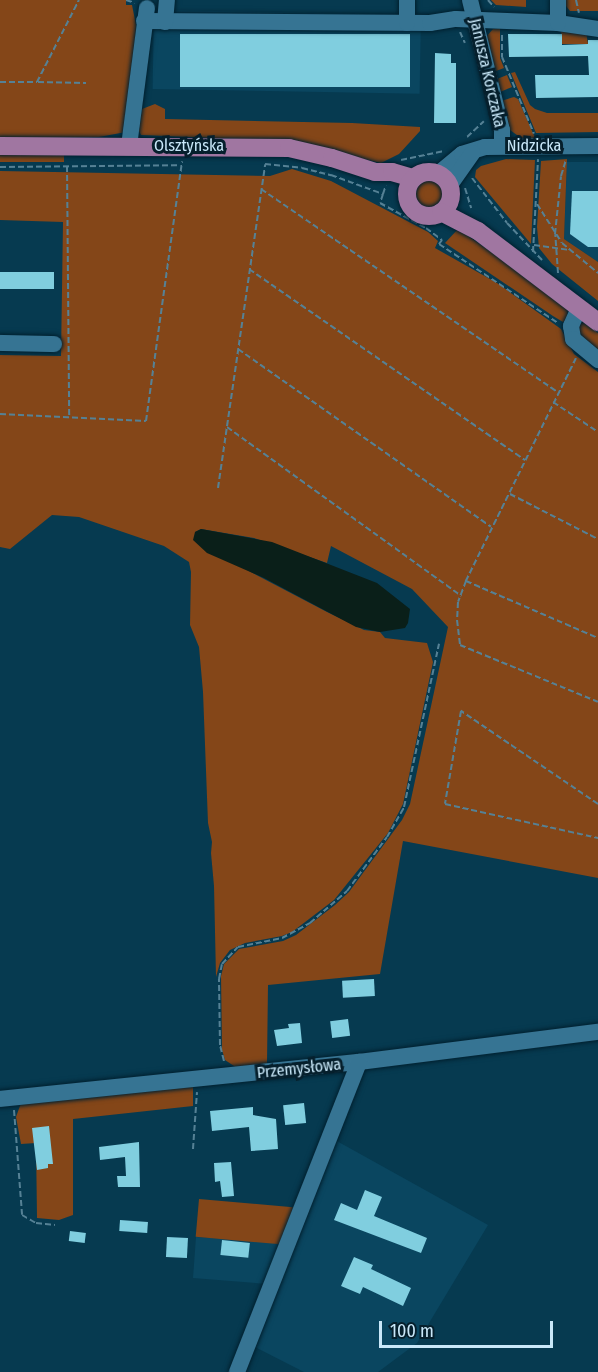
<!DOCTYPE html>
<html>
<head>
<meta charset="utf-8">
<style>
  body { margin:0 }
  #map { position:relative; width:598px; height:1372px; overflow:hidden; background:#063a50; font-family:"Fira Sans Condensed",sans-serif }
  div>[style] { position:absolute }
  .built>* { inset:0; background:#0a4660; transform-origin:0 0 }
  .green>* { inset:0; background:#844618; transform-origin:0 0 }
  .round { border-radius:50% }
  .water>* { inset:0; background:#0a1f19 }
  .building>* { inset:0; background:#80cedf; transform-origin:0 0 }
  .path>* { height:2px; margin-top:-1px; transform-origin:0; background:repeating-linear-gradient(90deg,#558195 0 6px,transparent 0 9px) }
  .roads { filter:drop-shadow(0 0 2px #00202f) drop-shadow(0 0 2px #00202f) }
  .minor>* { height:16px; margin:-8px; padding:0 8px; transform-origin:8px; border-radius:8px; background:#367493 }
  .major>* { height:18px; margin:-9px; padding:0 9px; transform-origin:9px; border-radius:9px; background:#a076a1 }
  .major>.ring { margin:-9px; padding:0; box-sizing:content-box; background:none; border:18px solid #a076a1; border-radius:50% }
  span { translate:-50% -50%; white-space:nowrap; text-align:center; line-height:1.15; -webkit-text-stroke:6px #051f2c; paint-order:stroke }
  .street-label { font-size:16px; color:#c9e8f9 }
  .scale { position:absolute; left:379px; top:1321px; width:174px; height:27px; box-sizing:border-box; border:3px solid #c9e8f9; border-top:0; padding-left:8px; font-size:18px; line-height:21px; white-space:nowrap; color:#c9e8f9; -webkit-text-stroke:4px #051f2c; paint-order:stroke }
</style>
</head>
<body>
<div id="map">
  <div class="built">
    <div style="left:154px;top:10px;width:267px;height:79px;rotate:1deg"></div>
    <div style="clip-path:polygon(567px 162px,598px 162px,598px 262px,564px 239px)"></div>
    <div style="clip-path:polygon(335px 1140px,488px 1225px,417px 1343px,378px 1372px,304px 1372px,253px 1346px)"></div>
    <div style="clip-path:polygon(196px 1237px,284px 1243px,268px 1284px,193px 1278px)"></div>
  </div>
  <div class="green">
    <div style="clip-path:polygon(0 0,126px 0,126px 5px,132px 5px,136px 25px,134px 72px,126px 132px,99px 137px,0 139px)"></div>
    <div style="clip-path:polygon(491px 0,526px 0,526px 7px,496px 5px)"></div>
    <div style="clip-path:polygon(566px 0,598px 0,598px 11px,570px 11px,566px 6px)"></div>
    <div style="clip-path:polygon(500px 28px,500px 58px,504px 68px,496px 71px,493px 71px,486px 37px,493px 29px)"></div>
    <div style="clip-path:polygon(561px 29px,586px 32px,588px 44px,562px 44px)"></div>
    <div style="clip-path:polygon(515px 72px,530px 105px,535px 109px,547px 113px,598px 113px,598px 132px,536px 133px,511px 73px)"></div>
    <div style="clip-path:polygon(507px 75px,512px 87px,498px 93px,497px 79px)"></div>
    <div style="clip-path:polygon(514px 97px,518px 99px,536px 140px,521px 138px,510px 130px,501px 101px)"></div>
    <div style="clip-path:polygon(155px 104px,165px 109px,165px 119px,352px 123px,420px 127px,420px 131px,399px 154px,381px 163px,298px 144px,264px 140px,141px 135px,139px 131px,142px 109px)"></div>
    <div style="clip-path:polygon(0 153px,64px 155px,64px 162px,0 162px)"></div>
    <div style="clip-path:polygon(506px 159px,535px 160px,531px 244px,475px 177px,476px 170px,481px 166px)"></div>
    <div style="clip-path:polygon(567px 159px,564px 239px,598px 262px,598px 301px,552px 264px,539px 248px,537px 227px,541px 161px)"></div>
    <div style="clip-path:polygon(292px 169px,331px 181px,428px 232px,438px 241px,435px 248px,497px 283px,561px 329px,574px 354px,598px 372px,598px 878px,403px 841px,380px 974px,268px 985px,267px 1064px,240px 1070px,225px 1060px,222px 1050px,221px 976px,224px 964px,239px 949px,283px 941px,296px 935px,335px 905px,349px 892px,402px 820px,410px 804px,448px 627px,412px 589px,331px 546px,327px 563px,254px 538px,201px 529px,195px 532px,249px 571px,327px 612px,364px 630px,380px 632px,385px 638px,427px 643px,433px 662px,403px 804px,388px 833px,334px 900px,292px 932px,282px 936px,245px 943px,230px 950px,220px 963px,216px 977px,214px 886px,211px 853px,212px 842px,208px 823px,203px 692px,199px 647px,190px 625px,191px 572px,189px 562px,164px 546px,79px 517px,52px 515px,10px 549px,0 547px,0 355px,61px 356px,63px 222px,0 220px,0 171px,270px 176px)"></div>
    <div class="round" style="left:416px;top:180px;width:28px;height:28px"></div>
    <div style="clip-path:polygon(458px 229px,513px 267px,568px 309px,567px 320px,563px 322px,553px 316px,445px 243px)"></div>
    <div style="clip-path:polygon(576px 322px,584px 323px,598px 333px,598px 354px,581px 341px)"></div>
    <div style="clip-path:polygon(193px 1084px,193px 1106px,73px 1119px,73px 1215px,59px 1220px,37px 1218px,36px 1143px,21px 1144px,16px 1117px,21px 1103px)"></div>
    <div style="left:199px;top:1199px;width:97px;height:38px;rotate:5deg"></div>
  </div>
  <div class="water">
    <div style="clip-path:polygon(201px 529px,272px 542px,377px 583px,410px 609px,408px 623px,405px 628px,380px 632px,356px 627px,264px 578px,207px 553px,193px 540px,195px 532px)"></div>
  </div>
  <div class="building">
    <div style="left:180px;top:34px;width:230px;height:53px"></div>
    <div style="clip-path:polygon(508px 34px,562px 34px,562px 45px,588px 44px,588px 40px,598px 40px,598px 97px,536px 98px,535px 75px,589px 75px,588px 56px,509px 57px)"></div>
    <div style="clip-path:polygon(435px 53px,451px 54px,451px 63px,456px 63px,456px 123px,434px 123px)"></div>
    <div style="clip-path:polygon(572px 191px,598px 191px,598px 247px,588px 247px,570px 234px)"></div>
    <div style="left:0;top:272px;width:54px;height:17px"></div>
    <div style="left:374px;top:979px;width:17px;height:32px;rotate:87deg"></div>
    <div style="left:348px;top:1019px;width:17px;height:18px;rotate:83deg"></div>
    <div style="clip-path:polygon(300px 1023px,302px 1043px,277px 1046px,274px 1030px,289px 1028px,288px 1024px)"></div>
    <div style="left:304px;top:1103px;width:20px;height:21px;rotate:84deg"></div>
    <div style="clip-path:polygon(253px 1107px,253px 1115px,276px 1119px,278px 1149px,251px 1151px,249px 1127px,212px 1131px,210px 1111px)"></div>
    <div style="clip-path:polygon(49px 1126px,53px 1164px,48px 1164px,48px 1168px,37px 1170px,32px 1128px)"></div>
    <div style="clip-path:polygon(139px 1142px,140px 1187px,118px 1187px,117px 1176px,126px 1176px,125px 1157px,100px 1160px,99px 1147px)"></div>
    <div style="clip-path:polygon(231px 1162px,234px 1196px,222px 1197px,220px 1181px,215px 1182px,214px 1163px)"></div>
    <div style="clip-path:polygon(365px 1190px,382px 1197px,374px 1216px,427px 1238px,421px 1253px,334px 1220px,341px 1203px,357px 1210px)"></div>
    <div style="left:120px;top:1220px;width:28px;height:11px;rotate:4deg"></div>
    <div style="left:70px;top:1231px;width:16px;height:10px;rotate:7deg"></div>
    <div style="left:167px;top:1237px;width:21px;height:20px;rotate:3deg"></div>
    <div style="left:222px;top:1240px;width:28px;height:15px;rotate:6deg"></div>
    <div style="clip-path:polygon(354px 1257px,373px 1265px,371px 1269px,411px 1288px,403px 1306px,363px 1287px,360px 1294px,341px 1286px)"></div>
  </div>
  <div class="path">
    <div style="left:126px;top:0;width:9px;rotate:18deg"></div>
    <div style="left:488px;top:0;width:9px;rotate:49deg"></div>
    <div style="left:576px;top:0;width:13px;rotate:77deg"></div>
    <div style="left:460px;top:32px;width:12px;rotate:66deg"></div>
    <div style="left:502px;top:35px;width:22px;rotate:90deg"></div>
    <div style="left:502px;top:57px;width:83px;rotate:67.4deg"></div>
    <div style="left:0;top:82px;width:37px"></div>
    <div style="left:37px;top:82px;width:92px;rotate:-62.9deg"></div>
    <div style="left:38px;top:82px;width:48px;rotate:1.2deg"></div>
    <div style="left:467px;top:137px;width:23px;rotate:-43deg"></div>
    <div style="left:401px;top:160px;width:44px;rotate:-11.8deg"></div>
    <div style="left:67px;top:166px;width:251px;rotate:89.5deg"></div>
    <div style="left:0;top:167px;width:177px;rotate:-0.6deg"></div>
    <div style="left:472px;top:178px;width:57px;rotate:52.1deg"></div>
    <div style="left:507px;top:223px;width:51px;rotate:46.6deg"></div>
    <div style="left:465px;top:188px;width:21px;rotate:73deg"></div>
    <div style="left:261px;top:189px;width:360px;rotate:34.4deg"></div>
    <div style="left:383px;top:194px;width:9px;rotate:108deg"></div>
    <div style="left:380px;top:203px;width:52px;rotate:28.5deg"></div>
    <div style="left:426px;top:228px;width:20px;rotate:37deg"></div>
    <div style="left:442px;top:240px;width:5px;rotate:127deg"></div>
    <div style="left:439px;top:244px;width:143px;rotate:33.6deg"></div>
    <div style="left:537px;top:204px;width:46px;rotate:57.3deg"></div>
    <div style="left:562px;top:243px;width:47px;rotate:39.8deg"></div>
    <div style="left:534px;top:245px;width:35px;rotate:8deg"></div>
    <div style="left:533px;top:252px;width:93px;rotate:-86.9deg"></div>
    <div style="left:249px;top:269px;width:336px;rotate:34.7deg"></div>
    <div style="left:558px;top:273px;width:39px;rotate:-94deg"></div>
    <div style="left:555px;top:234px;width:58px;rotate:-84.1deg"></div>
    <div style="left:561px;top:176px;width:17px;rotate:-73deg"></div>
    <div style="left:238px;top:349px;width:309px;rotate:35.1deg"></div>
    <div style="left:576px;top:358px;width:249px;rotate:116.3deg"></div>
    <div style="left:466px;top:581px;width:22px;rotate:111deg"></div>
    <div style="left:458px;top:602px;width:18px;rotate:93deg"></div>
    <div style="left:457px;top:620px;width:25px;rotate:83deg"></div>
    <div style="left:460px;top:645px;width:149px;rotate:22.4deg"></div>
    <div style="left:553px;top:402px;width:54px;rotate:33.7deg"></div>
    <div style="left:0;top:414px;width:146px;rotate:2.7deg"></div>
    <div style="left:146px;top:421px;width:262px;rotate:-82.1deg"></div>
    <div style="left:227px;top:427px;width:289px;rotate:35.8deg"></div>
    <div style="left:218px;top:488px;width:327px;rotate:-81.7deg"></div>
    <div style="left:265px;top:164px;width:37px;rotate:6deg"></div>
    <div style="left:302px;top:168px;width:30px;rotate:14deg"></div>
    <div style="left:331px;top:175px;width:55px;rotate:20.1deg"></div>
    <div style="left:383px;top:194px;width:9px;rotate:-72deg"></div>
    <div style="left:510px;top:494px;width:99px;rotate:27.1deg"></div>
    <div style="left:466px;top:581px;width:144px;rotate:23.4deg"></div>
    <div style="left:598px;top:804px;width:166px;rotate:-145.8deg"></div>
    <div style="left:461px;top:711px;width:94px;rotate:99.8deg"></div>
    <div style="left:445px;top:804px;width:157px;rotate:12.5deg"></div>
    <div style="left:224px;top:1061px;width:16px;rotate:-104deg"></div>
    <div style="left:220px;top:1045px;width:66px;rotate:-90.9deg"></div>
    <div style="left:219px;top:979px;width:15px;rotate:-79deg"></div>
    <div style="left:222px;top:964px;width:23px;rotate:-47deg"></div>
    <div style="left:238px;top:947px;width:45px;rotate:-11.6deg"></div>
    <div style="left:282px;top:938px;width:32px;rotate:-28deg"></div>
    <div style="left:310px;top:923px;width:49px;rotate:-40.9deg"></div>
    <div style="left:347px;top:891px;width:67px;rotate:-53.5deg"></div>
    <div style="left:387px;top:837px;width:34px;rotate:-60deg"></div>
    <div style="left:404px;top:807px;width:167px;rotate:-77.9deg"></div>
    <div style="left:14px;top:1110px;width:105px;rotate:85.6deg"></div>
    <div style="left:22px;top:1215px;width:16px;rotate:30deg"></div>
    <div style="left:36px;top:1223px;width:19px;rotate:6deg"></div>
    <div style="left:193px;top:1149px;width:57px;rotate:-86deg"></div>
  </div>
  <div class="roads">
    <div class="minor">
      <div style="left:470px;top:0;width:134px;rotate:76.2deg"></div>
      <div style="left:502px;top:130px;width:16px;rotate:90deg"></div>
      <div style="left:144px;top:21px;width:286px;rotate:0.4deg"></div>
      <div style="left:430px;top:23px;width:26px;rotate:-9deg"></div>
      <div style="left:456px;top:19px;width:102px;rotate:2.2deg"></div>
      <div style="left:558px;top:23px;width:40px;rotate:8.5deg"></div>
      <div style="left:165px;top:22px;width:22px;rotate:-85deg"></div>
      <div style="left:407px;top:23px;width:23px;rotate:-90deg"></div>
      <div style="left:558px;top:23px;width:23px;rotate:-90deg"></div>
      <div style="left:129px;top:146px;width:139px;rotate:-82.6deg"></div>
      <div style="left:438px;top:174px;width:31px;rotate:-40deg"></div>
      <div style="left:462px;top:154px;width:24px;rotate:-17deg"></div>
      <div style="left:485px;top:147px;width:113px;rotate:-0.5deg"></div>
      <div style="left:450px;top:185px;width:39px;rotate:-55deg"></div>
      <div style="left:579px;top:308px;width:20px;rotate:114deg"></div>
      <div style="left:571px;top:326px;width:13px;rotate:81deg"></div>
      <div style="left:573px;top:339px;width:33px;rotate:40deg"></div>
      <div style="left:0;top:343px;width:54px;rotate:1.1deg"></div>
      <div style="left:0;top:1099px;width:361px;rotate:-5.9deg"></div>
      <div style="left:359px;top:1062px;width:241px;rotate:-7.2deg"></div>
      <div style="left:237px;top:1372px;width:333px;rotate:-68.5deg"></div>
    </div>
    <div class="major">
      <div style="left:0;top:146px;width:289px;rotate:0.4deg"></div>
      <div style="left:289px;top:148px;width:44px;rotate:13.1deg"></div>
      <div style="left:332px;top:158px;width:45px;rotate:18deg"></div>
      <div style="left:375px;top:172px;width:17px"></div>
      <div style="left:392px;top:172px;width:22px;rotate:16deg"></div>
      <div class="ring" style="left:407px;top:172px;width:26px;height:26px"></div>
      <div style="left:441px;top:212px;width:42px;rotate:27.2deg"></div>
      <div style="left:478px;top:231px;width:151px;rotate:37.2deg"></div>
    </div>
  </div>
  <div class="street-label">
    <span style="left:487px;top:73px;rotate:77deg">Janusza Korczaka</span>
    <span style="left:189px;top:146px">Olsztyńska</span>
    <span style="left:534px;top:146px">Nidzicka</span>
    <span style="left:299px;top:1069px;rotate:-6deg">Przemysłowa</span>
  </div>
  <div class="scale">100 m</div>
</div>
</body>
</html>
